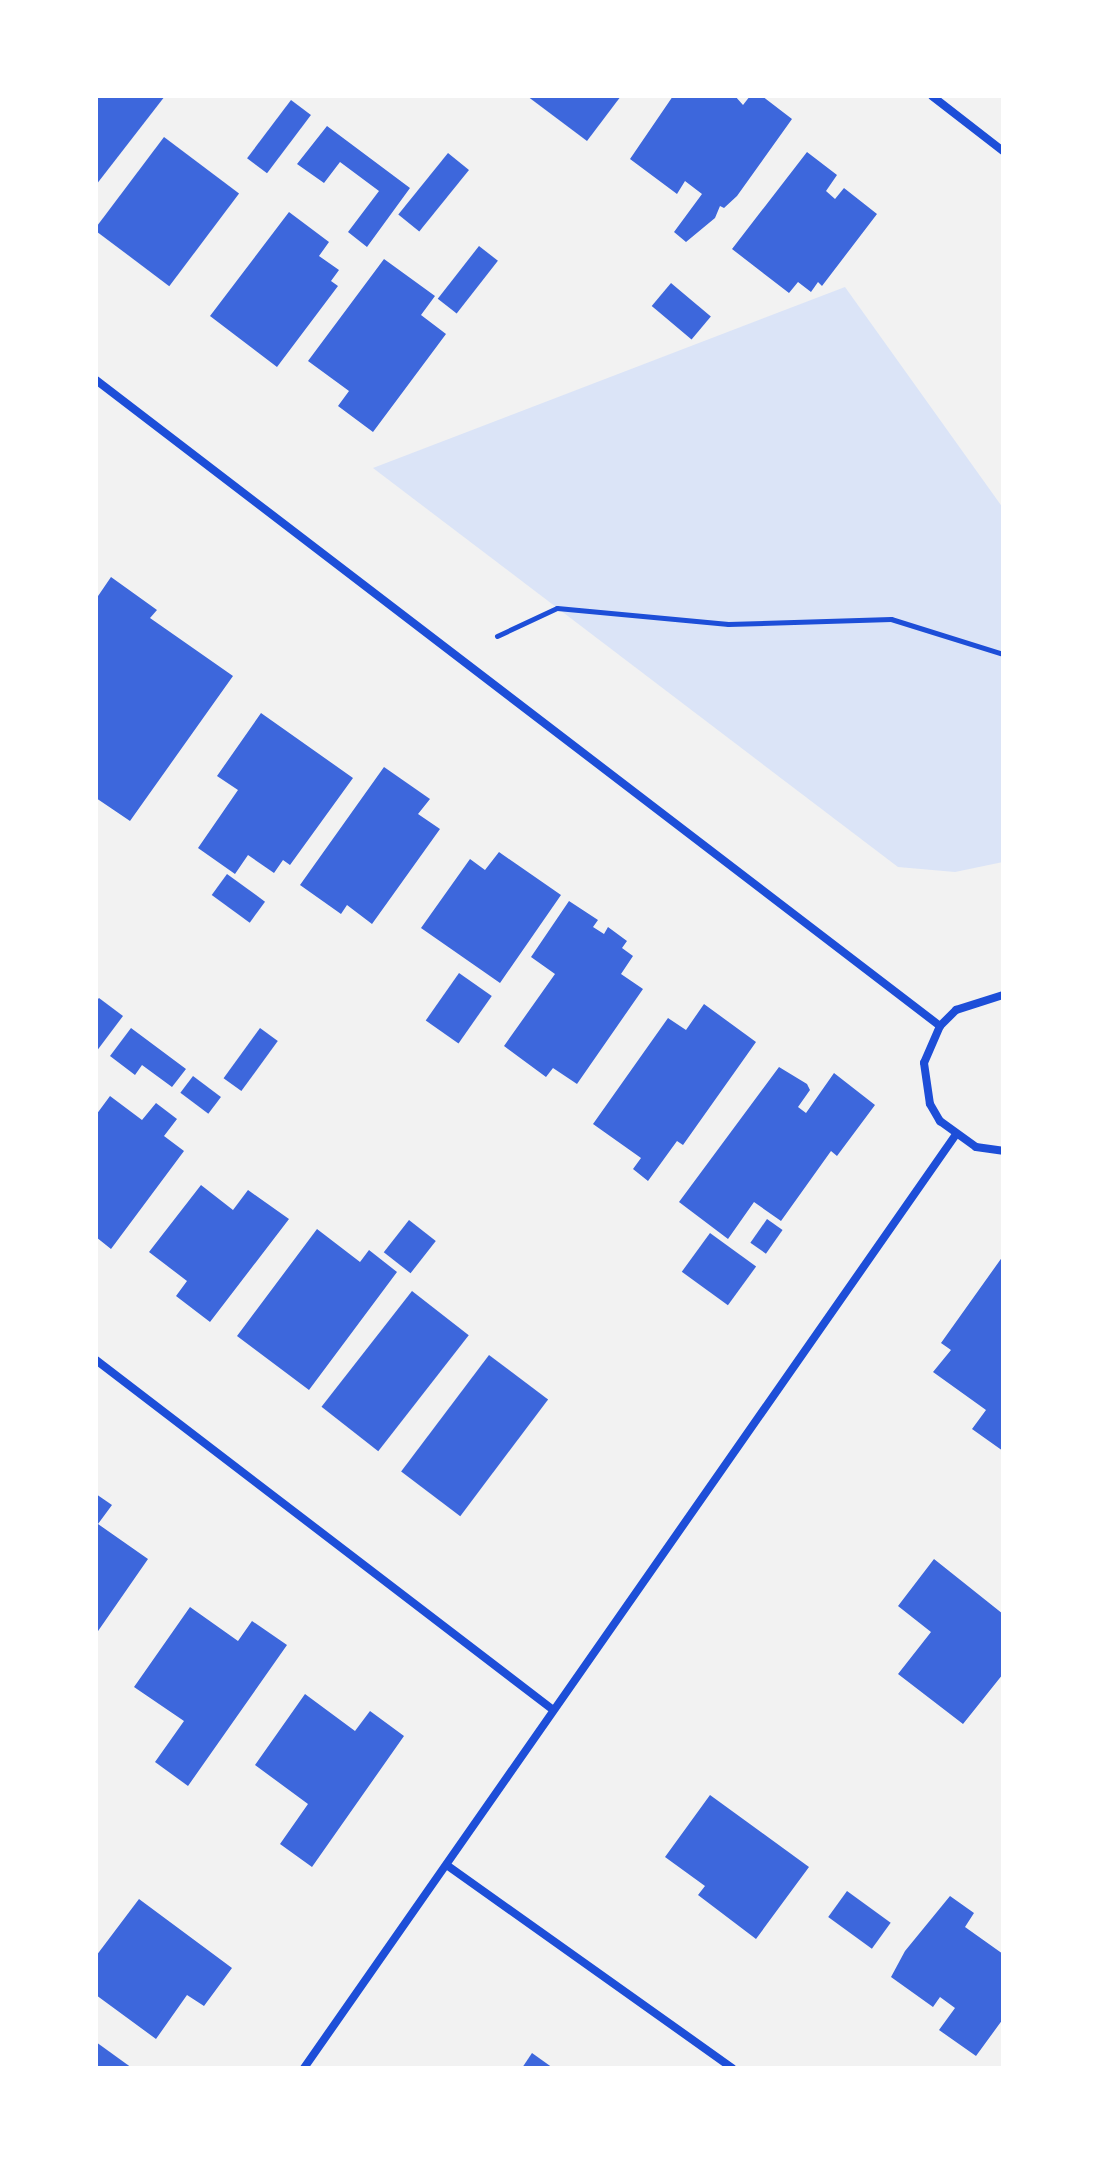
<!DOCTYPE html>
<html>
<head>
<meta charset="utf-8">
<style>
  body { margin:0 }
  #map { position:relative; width:1099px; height:2164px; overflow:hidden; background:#f2f2f2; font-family:Overpass,sans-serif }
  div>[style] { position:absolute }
  .green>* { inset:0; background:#dbe4f7 }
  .building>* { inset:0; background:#3d67dc; transform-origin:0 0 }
  .path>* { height:5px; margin:-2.5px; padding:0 2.5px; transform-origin:2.5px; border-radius:2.5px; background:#1d4ed8 }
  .minor>* { height:8px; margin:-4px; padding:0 4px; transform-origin:4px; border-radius:4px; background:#1d4ed8 }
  span { translate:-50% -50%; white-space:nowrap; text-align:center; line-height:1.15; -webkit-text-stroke:8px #fff; paint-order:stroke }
  .frame { position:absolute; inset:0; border:98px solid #fff; pointer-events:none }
</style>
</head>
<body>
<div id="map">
  <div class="green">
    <div style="clip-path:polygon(845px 287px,1003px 508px,1003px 862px,955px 872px,898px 867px,373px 468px)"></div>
  </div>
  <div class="building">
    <div style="clip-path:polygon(96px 96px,165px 96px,96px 185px)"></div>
    <div style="clip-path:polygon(527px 96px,621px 96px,587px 141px)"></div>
    <div style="clip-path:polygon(673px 96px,735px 96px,743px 105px,750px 96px,762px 96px,792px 119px,737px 196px,724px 208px,720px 206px,715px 218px,686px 242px,674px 232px,702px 194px,685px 181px,677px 194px,630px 159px)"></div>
    <div style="left:291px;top:100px;width:25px;height:73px;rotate:37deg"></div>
    <div style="clip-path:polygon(327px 126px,410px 188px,367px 247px,348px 232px,379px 191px,340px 162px,324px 183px,297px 164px)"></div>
    <div style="left:164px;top:137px;width:94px;height:116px;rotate:37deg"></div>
    <div style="clip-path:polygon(807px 152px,837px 175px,826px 191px,835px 199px,844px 188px,877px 214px,822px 286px,818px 282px,811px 292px,798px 282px,789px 293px,732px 249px)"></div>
    <div style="left:448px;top:153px;width:27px;height:79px;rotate:39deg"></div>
    <div style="clip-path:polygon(289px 212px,329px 242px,319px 256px,339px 270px,331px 281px,338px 286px,277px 367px,210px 316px)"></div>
    <div style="left:479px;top:246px;width:24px;height:67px;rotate:38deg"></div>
    <div style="clip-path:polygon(384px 259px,435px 296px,421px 315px,446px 334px,373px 432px,338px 406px,349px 391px,308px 361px)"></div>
    <div style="left:671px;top:283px;width:52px;height:30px;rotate:40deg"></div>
    <div style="clip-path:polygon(111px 577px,157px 610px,150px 618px,233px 676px,130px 821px,96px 798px,96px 599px)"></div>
    <div style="clip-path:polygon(261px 713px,353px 778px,290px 865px,283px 860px,274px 873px,248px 855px,235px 874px,198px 848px,238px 790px,217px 776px)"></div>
    <div style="clip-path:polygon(384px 767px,430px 799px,418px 814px,440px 829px,372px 924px,347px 905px,341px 914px,300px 885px)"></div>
    <div style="clip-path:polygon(499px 852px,561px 895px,500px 983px,421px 928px,470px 859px,485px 870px)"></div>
    <div style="left:227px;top:874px;width:47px;height:26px;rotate:36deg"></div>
    <div style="clip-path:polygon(569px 901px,598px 920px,593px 927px,604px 934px,608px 927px,627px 941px,622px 948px,633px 956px,621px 974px,643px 989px,577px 1084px,553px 1068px,546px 1077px,504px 1046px,555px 974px,531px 957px)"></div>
    <div style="left:459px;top:973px;width:40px;height:58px;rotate:35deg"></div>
    <div style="clip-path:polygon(99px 998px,123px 1016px,96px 1052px,96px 1001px)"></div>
    <div style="clip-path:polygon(704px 1004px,756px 1042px,683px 1145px,677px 1141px,648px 1181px,633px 1169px,641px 1158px,593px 1124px,668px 1018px,686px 1030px)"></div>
    <div style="clip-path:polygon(131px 1028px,186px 1069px,172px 1087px,142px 1065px,135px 1075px,110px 1056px)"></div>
    <div style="left:260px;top:1028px;width:22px;height:62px;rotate:36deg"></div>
    <div style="clip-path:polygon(779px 1067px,807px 1084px,810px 1090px,798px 1107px,806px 1113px,834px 1073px,875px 1105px,837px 1156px,831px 1151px,781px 1221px,754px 1202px,728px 1239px,679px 1202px)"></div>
    <div style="left:193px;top:1076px;width:35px;height:21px;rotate:37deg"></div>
    <div style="clip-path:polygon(110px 1096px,142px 1120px,156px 1103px,177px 1119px,164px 1136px,184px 1151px,111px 1249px,96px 1237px,96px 1115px)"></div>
    <div style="clip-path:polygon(201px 1185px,233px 1210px,248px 1190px,289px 1219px,210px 1322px,176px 1296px,187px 1281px,149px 1252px)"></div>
    <div style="left:767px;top:1219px;width:19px;height:29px;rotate:35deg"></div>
    <div style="left:409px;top:1220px;width:34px;height:41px;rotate:38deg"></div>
    <div style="clip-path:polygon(317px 1229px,360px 1262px,369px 1250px,397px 1272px,309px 1390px,237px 1336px)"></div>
    <div style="left:710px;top:1233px;width:57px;height:48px;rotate:36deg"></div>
    <div style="clip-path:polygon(1003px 1256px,1003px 1451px,972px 1429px,986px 1410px,933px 1372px,951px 1350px,941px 1343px)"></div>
    <div style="left:412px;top:1291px;width:72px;height:147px;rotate:38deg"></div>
    <div style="left:489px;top:1355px;width:74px;height:146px;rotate:37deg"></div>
    <div style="clip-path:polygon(96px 1494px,112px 1505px,98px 1524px,148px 1559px,96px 1634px)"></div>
    <div style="clip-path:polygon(934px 1559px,1003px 1614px,1003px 1674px,963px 1724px,898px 1674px,931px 1632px,898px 1606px)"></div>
    <div style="clip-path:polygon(190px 1607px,238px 1641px,252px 1621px,287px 1645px,188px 1786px,155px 1762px,184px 1721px,134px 1687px)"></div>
    <div style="clip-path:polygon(305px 1694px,355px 1731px,370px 1711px,404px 1736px,312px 1867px,280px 1844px,308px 1804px,255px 1765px)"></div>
    <div style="clip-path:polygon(710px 1795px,809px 1867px,756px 1939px,698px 1895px,705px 1886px,665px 1857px)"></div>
    <div style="left:847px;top:1891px;width:54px;height:32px;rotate:36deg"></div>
    <div style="clip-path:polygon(950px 1896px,974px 1913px,965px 1927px,1003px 1954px,1003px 2019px,976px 2056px,939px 2030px,955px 2008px,940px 1997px,933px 2007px,891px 1977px,905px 1951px)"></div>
    <div style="clip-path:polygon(139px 1899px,232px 1968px,204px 2006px,187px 1995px,156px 2039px,96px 1995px,96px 1956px)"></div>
    <div style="clip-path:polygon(96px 2042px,132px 2068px,96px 2068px)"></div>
    <div style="clip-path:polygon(532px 2053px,553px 2068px,522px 2068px)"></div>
  </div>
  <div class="path">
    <div style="left:497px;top:636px;width:66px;rotate:-25deg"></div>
    <div style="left:557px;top:608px;width:172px;rotate:5.3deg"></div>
    <div style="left:728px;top:624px;width:163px;rotate:-1.8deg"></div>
    <div style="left:891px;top:619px;width:117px;rotate:17.4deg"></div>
  </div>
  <div class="minor">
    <div style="left:932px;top:96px;width:90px;rotate:37.8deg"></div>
    <div style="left:96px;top:380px;width:1063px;rotate:37.43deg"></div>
    <div style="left:1003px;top:995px;width:49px;rotate:162.3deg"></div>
    <div style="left:956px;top:1010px;width:23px;rotate:135deg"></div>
    <div style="left:940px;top:1026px;width:40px;rotate:113.4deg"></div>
    <div style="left:924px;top:1063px;width:41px;rotate:81.7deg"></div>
    <div style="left:930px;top:1104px;width:20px;rotate:60deg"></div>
    <div style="left:940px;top:1121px;width:44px;rotate:35.8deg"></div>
    <div style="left:976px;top:1147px;width:27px;rotate:8deg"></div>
    <div style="left:96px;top:1360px;width:574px;rotate:37.43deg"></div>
    <div style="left:448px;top:1866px;width:349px;rotate:35.4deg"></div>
    <div style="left:304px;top:2068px;width:1137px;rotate:-55.07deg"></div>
  </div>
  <div class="frame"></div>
</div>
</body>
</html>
